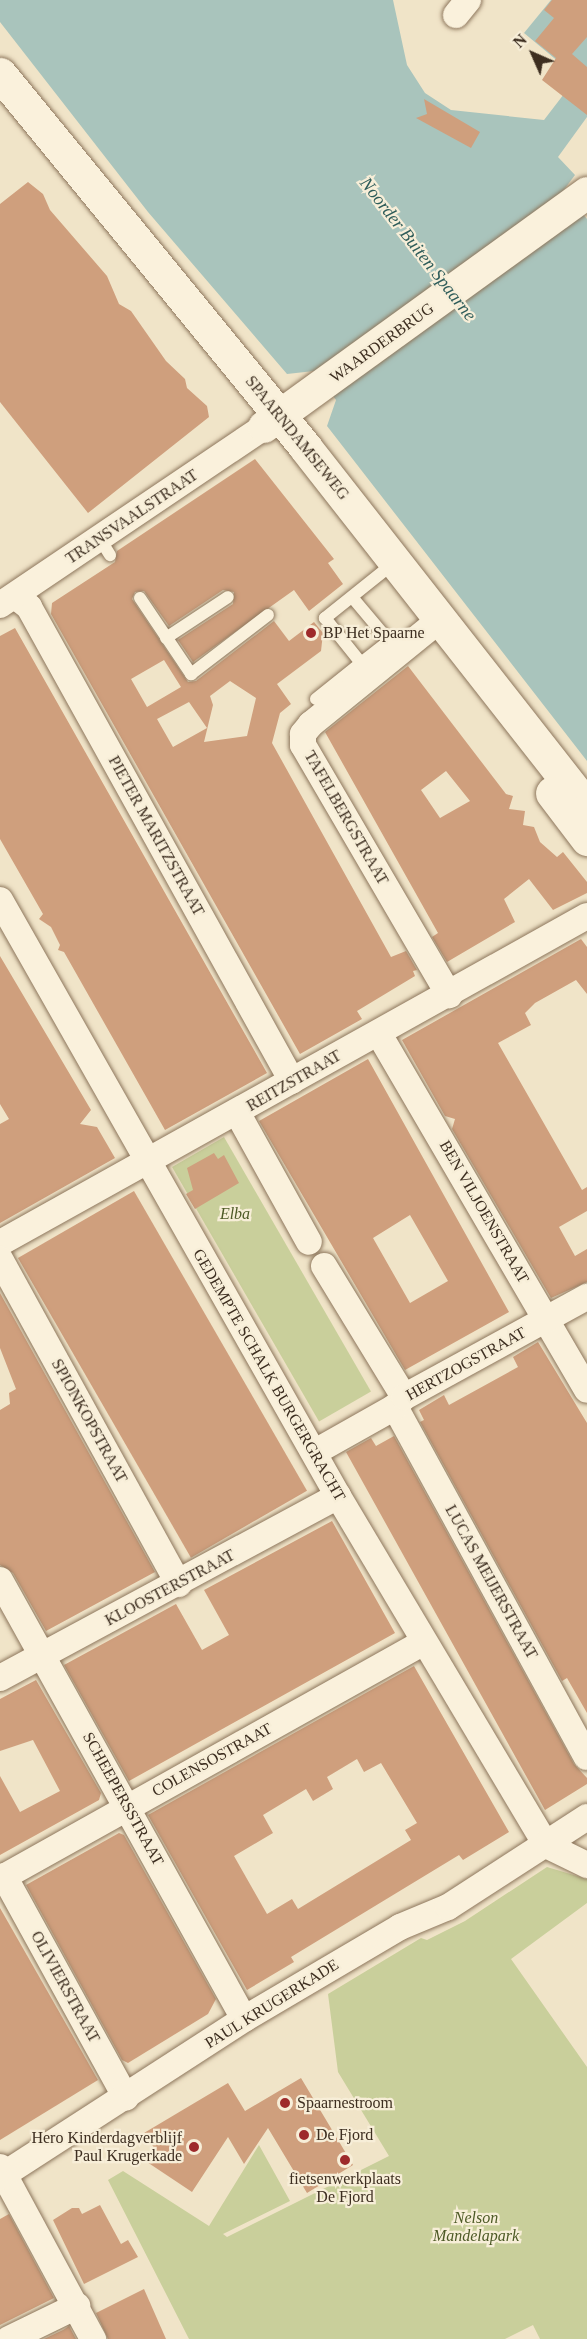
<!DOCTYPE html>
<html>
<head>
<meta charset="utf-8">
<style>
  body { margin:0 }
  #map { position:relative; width:587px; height:2339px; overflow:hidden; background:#f0e4c8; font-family:"Times New Roman",serif }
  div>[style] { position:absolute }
  .green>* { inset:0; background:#c9cf9b; transform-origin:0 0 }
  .water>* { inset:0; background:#a9c4bc }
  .building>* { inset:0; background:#cf9f7d; transform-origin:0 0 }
  .roads { filter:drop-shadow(0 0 2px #8d765c) drop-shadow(0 0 2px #8d765c) }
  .service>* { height:12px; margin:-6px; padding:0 6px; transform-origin:6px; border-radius:6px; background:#faf1dc }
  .minor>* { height:26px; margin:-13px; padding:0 13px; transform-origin:13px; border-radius:13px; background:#faf1dc }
  .tertiary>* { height:32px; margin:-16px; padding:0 16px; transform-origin:16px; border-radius:16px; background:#faf1dc }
  .secondary>* { height:33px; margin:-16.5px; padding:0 16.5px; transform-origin:16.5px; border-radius:16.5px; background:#faf1dc }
  .dots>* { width:16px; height:16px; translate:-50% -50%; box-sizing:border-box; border:3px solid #f7eed8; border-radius:50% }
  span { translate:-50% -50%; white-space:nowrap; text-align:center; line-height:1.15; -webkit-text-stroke:4.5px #f7eed8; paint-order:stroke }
  .street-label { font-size:16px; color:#3d2e20 }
  .poi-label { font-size:16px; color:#3d2e20 }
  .left { translate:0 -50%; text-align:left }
  .right { translate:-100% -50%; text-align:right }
  .park-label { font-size:16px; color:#4d5a26; font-style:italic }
  .water-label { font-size:18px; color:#2f5d5a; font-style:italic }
  .north { position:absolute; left:503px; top:24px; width:60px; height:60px; -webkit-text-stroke:4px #f7eed8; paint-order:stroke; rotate:315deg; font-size:16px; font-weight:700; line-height:24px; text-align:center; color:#3d2e20 }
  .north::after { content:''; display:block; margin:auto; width:21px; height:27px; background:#3d2e20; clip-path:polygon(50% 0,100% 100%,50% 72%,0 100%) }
</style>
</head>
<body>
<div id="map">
  <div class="green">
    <div style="left:224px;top:1137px;width:294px;height:60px;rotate:60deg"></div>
    <div style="clip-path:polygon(547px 1867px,587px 1879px,587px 1903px,511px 1959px,587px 2067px,587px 2339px,540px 2339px,533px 2325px,505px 2339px,189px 2339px,108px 2180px,123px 2171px,209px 2226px,259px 2145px,290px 2201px,223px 2234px,227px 2237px,389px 2156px,338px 2072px,328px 1994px,421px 1938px,427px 1940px,465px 1921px)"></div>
  </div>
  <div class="water">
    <div style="clip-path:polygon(0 0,393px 0,407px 65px,425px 93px,451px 110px,544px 120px,577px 77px,524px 33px,551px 0,587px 0,587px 117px,558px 157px,575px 175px,563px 191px,587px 219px,587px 761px,327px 426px,336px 400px,314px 371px,287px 374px,148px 212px,0 22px)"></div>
  </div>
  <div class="building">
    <div style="clip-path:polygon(552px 0,587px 0,587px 37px,572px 54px,587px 67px,587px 115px,542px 80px,556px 58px,535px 41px,554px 18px,544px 10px)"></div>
    <div style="clip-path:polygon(424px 99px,480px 132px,471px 148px,416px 118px,427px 114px)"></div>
    <div style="clip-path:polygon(28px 182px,43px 194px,50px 210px,107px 276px,119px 304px,131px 311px,166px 361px,185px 379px,187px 388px,207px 406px,209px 417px,88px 513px,0 402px,0 204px)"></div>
    <div style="clip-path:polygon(evenodd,255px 459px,334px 559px,328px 563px,343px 584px,309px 611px,294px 590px,193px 662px,178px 640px,233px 604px,234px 592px,223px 590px,169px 626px,144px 591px,135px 592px,132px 599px,188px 682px,196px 681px,274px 621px,289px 641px,314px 622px,323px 633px,321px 651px,277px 684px,291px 704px,280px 713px,272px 743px,391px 957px,406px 951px,417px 970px,413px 971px,415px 976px,357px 1011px,362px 1019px,300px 1054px,51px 614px,52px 603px,115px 562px,117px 551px,255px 459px,164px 660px,181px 687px,147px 707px,131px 679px,164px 660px,255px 459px,230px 681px,256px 698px,247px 736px,204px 742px,213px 705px,210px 696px,230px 681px,255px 459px,189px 702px,207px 728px,173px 747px,157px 719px,189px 702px)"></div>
    <div style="clip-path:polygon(15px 628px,267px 1073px,165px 1130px,64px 952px,58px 950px,60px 945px,51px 927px,39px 919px,43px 914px,0 839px,0 636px)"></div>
    <div style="clip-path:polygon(evenodd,408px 666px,506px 794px,513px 796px,509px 809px,525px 811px,523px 825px,534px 827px,540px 842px,557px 857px,563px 852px,587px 882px,587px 893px,553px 910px,529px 879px,504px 899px,515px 922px,447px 962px,432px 937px,438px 933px,325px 732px,408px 666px,446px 771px,470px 801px,440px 818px,421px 790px,446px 771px)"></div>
    <div style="clip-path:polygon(581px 939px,587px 947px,587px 994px,576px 980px,535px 1003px,525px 1013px,531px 1025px,498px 1043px,582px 1190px,587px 1187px,587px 1211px,559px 1227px,575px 1256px,587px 1249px,587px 1282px,551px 1298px,452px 1129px,455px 1119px,445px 1116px,402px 1040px)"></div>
    <div style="clip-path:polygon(0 956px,91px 1110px,80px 1124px,97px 1127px,115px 1158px,0 1223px,0 1124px,9px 1119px,0 1104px)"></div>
    <div style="clip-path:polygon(evenodd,368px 1059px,509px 1312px,405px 1370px,259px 1121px,368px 1059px,410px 1215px,448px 1281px,410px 1303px,373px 1238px,410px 1215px)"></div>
    <div style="clip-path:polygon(214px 1153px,218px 1159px,224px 1155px,239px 1183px,195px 1209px,186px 1194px,193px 1190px,187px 1168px)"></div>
    <div style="left:134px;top:1191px;width:346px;height:134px;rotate:60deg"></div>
    <div style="clip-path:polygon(0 1293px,155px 1572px,46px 1631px,13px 1573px,0 1565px,0 1410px,10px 1404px,9px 1393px,16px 1389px,0 1348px)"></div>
    <div style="clip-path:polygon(538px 1342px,587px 1423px,587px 1713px,567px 1678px,562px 1681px,420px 1422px,424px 1420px,419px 1410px,444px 1395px,449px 1405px,518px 1367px,513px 1357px)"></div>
    <div style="clip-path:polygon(394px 1436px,574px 1764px,587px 1778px,587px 1784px,545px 1810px,346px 1452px,371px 1438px,376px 1446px)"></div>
    <div style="clip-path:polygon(332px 1521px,395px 1633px,129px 1781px,64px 1665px,176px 1604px,202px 1650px,229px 1635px,204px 1590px)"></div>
    <div style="clip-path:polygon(evenodd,414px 1666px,509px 1832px,463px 1860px,459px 1855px,291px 1957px,294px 1962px,247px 1990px,148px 1815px,414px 1666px,357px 1759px,364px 1772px,381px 1763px,417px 1823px,405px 1830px,411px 1840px,298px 1909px,292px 1899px,267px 1914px,234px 1856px,273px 1833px,263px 1815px,306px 1789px,313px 1801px,333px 1789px,327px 1777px,357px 1759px)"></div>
    <div style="clip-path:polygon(36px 1680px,101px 1793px,99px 1800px,0 1855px,0 1776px,20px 1812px,60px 1791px,33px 1740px,0 1751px,0 1699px)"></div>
    <div style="clip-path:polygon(119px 1833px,124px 1835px,216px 1999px,208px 2014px,128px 2063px,122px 2060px,26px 1885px)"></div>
    <div style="clip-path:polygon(0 1908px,98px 2080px,0 2140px)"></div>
    <div style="clip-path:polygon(301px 2078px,353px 2165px,307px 2193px,268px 2128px,244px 2164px,228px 2137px,192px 2192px,144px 2160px,157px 2152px,144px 2133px,228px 2083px,245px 2111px)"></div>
    <div style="clip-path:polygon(100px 2205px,121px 2244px,128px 2240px,138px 2257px,84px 2284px,53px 2220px,72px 2208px,79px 2208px,82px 2214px)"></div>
    <div style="clip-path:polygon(9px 2214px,54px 2298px,0 2325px,0 2219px)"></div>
    <div style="clip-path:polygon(144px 2289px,166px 2339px,108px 2339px,96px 2313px)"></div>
    <div style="clip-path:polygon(69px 2326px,76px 2339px,44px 2339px,63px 2330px)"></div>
  </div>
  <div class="roads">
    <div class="service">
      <div style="left:100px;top:539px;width:19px;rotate:58deg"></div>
      <div style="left:395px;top:562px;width:90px;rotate:141.3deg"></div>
      <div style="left:325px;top:618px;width:58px;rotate:51.3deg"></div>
      <div style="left:361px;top:663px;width:36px;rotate:-38deg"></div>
      <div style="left:389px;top:641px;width:15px;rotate:53deg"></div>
      <div style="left:352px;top:597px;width:57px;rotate:49.9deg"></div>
      <div style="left:140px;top:598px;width:92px;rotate:56.1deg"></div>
      <div style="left:191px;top:674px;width:97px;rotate:-37.5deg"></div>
      <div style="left:166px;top:638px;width:74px;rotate:-33.5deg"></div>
      <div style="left:316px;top:699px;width:58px;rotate:-38.7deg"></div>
    </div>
    <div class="minor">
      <div style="left:456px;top:15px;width:19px;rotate:-51deg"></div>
      <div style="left:15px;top:596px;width:18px;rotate:38deg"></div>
      <div style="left:29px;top:607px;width:542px;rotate:60.98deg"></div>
      <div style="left:0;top:605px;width:318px;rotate:-34deg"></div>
      <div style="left:442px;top:618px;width:169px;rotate:141deg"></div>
      <div style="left:311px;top:724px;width:13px;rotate:129deg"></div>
      <div style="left:303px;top:734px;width:11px;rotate:90deg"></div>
      <div style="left:303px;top:745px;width:290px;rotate:59.7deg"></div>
      <div style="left:0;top:900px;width:685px;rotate:60.44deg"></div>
      <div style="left:338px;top:1496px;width:406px;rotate:59.2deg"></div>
      <div style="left:546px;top:1845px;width:46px;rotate:26deg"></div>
      <div style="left:379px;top:1034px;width:412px;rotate:59.7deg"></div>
      <div style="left:238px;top:1114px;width:146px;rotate:61deg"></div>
      <div style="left:0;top:1243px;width:672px;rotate:-29.12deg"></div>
      <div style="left:0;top:1259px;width:371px;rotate:61.2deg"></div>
      <div style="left:324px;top:1266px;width:153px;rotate:58.6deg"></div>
      <div style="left:395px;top:1407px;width:399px;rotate:61.3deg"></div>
      <div style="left:315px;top:1452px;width:92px;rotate:-29.4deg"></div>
      <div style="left:395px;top:1407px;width:13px;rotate:-48deg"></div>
      <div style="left:404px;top:1397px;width:209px;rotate:-28.7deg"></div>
      <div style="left:0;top:1580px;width:502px;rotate:60.93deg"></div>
      <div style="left:0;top:1678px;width:384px;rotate:-28.3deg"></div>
      <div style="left:4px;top:1876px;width:253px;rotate:61.2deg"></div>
      <div style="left:0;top:1879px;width:486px;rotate:-29.2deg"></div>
      <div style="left:0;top:2167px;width:196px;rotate:61.6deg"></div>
      <div style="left:0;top:2177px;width:291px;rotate:-32.9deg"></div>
      <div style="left:244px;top:2019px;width:181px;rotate:-30.5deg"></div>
      <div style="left:400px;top:1927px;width:52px;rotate:-22.6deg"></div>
      <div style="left:448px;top:1907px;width:166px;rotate:-32.9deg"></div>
      <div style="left:9px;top:2339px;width:76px;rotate:-25.9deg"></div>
    </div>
    <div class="tertiary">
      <div style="left:264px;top:427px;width:399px;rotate:-35.9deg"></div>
    </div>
    <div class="secondary">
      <div style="left:0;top:74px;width:482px;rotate:50.7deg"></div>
      <div style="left:305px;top:447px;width:457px;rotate:51.9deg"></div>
      <div style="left:552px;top:793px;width:58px;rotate:52.7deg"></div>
    </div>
  </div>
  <div class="dots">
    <div style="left:311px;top:633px;background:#9e2a2b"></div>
    <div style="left:285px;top:2103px;background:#9e2a2b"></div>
    <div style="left:304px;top:2135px;background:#9e2a2b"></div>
    <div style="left:194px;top:2147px;background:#9e2a2b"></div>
    <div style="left:345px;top:2160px;background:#9e2a2b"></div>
  </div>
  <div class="street-label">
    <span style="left:382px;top:343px;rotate:-36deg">WAARDERBRUG</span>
    <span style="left:297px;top:438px;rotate:51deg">SPAARNDAMSEWEG</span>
    <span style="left:132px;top:517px;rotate:-34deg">TRANSVAALSTRAAT</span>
    <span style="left:346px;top:818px;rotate:60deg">TAFELBERGSTRAAT</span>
    <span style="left:156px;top:836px;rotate:61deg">PIETER MARITZSTRAAT</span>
    <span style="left:294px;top:1081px;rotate:-30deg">REITZSTRAAT</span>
    <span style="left:484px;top:1212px;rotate:60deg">BEN VILJOENSTRAAT</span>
    <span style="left:466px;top:1364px;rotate:-29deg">HERTZOGSTRAAT</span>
    <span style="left:269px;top:1375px;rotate:60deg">GEDEMPTE SCHALK BURGERGRACHT</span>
    <span style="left:89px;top:1421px;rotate:61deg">SPIONKOPSTRAAT</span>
    <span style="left:491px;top:1582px;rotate:61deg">LUCAS MEIJERSTRAAT</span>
    <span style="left:170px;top:1588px;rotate:-28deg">KLOOSTERSTRAAT</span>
    <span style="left:212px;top:1760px;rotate:-29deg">COLENSOSTRAAT</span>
    <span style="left:123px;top:1799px;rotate:61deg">SCHEEPERSSTRAAT</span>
    <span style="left:65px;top:1987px;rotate:61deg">OLIVIERSTRAAT</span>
    <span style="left:272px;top:2004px;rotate:-32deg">PAUL KRUGERKADE</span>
  </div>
  <div class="poi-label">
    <span class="left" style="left:323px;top:633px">BP Het Spaarne</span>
    <span class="left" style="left:297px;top:2103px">Spaarnestroom</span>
    <span class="left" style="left:316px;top:2135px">De Fjord</span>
    <span class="right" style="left:182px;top:2147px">Hero Kinderdagverblijf<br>Paul Krugerkade</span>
    <span style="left:345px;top:2188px">fietsenwerkplaats<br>De Fjord</span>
  </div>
  <div class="park-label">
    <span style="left:235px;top:1214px">Elba</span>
    <span style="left:476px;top:2227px">Nelson<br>Mandelapark</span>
  </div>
  <div class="water-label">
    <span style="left:418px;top:249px;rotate:52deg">Noorder Buiten Spaarne</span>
  </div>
  <div class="north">N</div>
</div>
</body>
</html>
